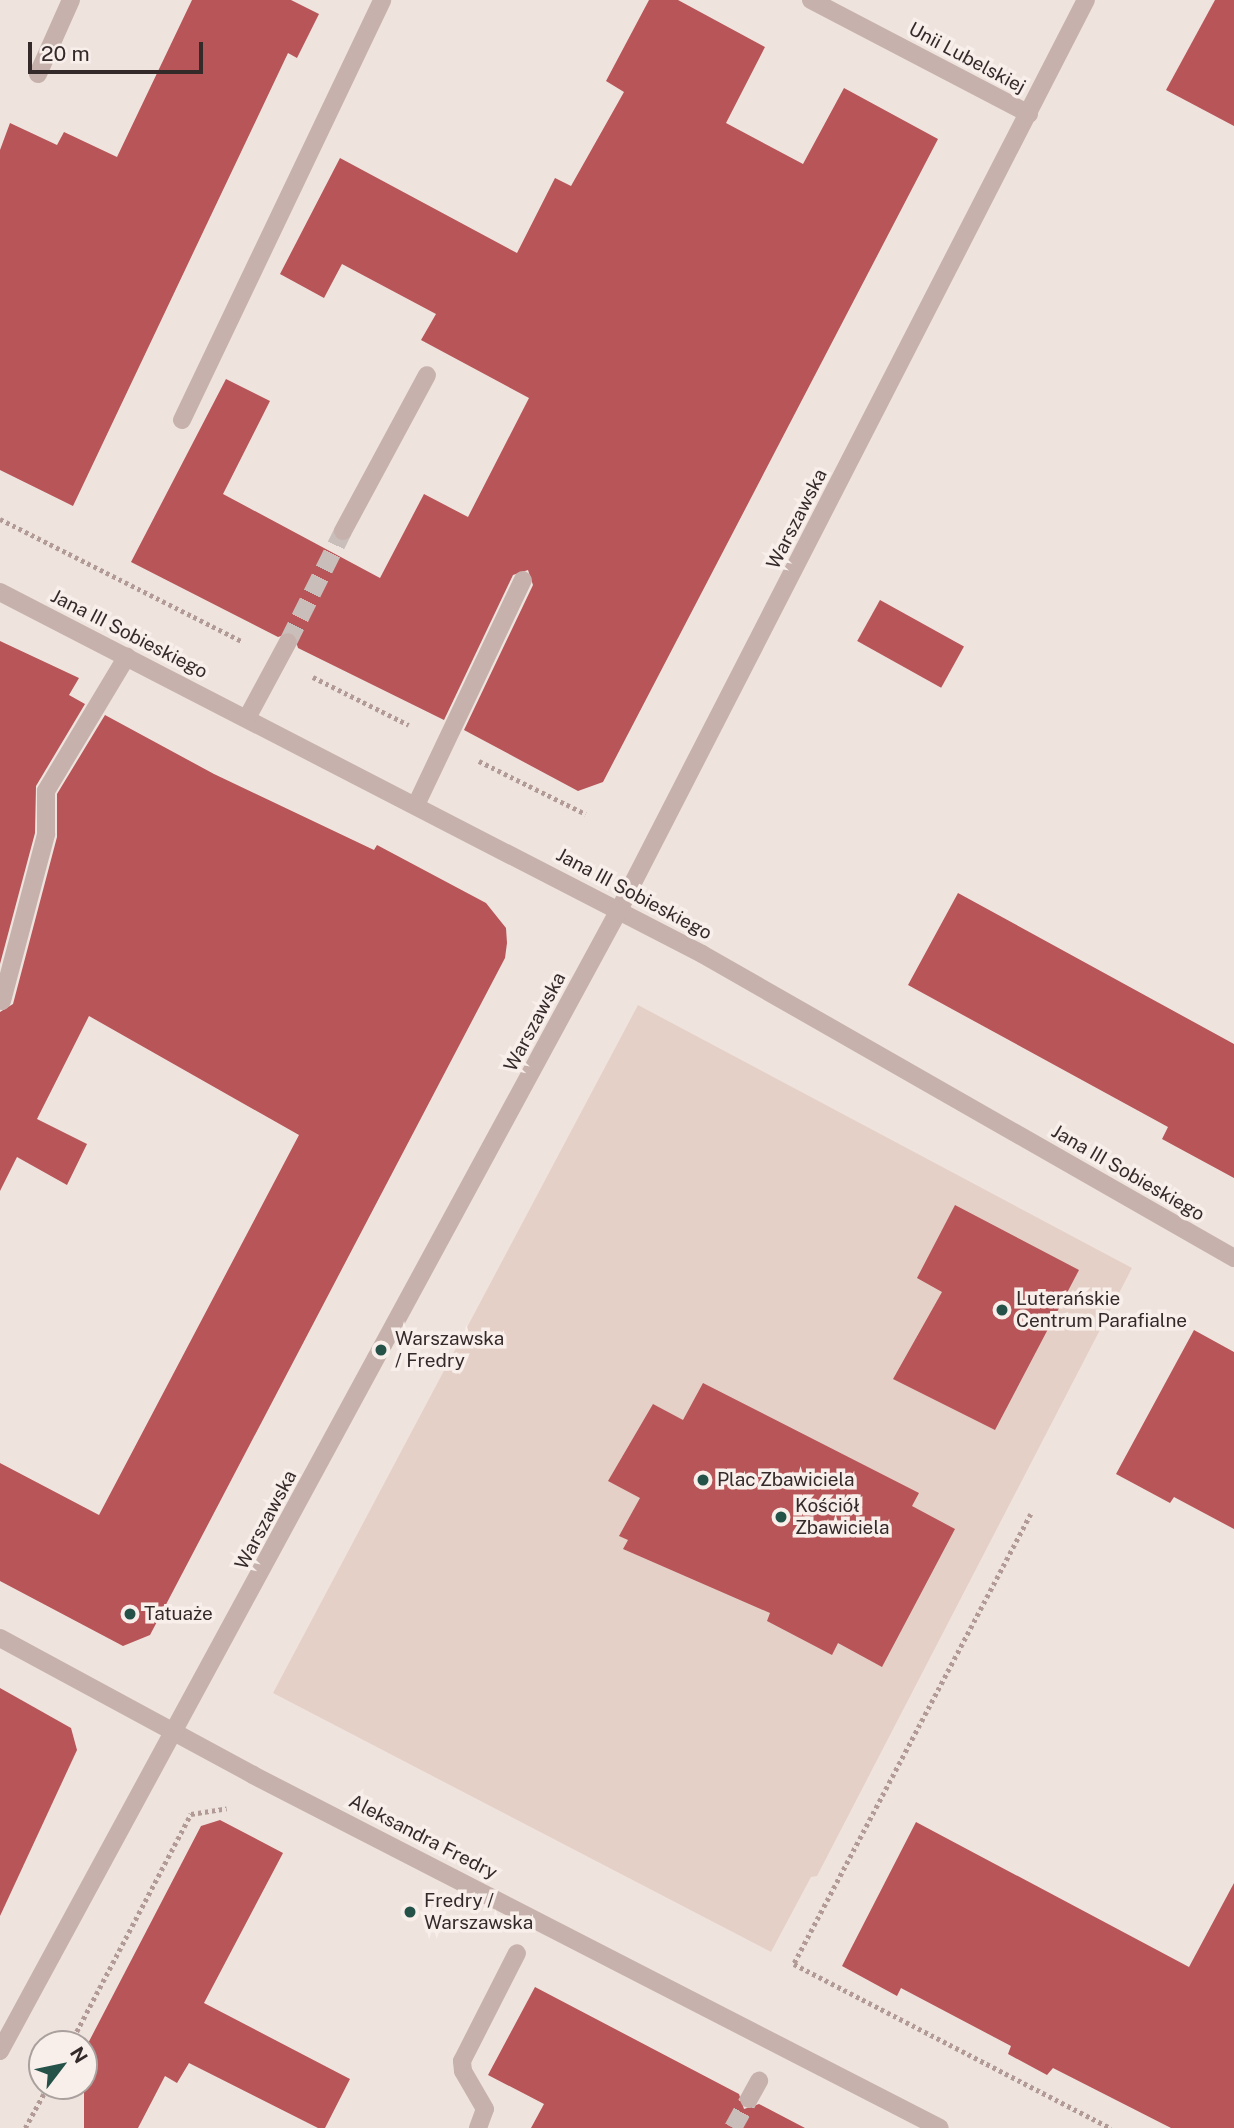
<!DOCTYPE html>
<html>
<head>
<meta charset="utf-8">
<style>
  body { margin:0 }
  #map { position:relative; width:1234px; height:2128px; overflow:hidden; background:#efe3de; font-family:"Public Sans",sans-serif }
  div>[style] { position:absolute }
  .plaza>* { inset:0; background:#e5d0c7 }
  .building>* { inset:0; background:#b75558; transform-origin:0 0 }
  .minor-tunnel>* { height:18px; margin-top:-9px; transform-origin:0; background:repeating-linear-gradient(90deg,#cabeba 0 18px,transparent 0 27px) }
  .path>* { height:4.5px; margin-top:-2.25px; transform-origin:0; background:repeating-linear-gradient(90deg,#b29b96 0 3.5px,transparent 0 7px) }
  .minor>* { height:18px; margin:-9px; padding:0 9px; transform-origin:9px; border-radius:9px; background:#c6b1ac }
  .dots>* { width:19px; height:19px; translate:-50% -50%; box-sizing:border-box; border:4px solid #f8eeea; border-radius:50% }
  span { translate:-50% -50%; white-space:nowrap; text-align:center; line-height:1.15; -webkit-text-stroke:7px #f8eeea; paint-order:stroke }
  .street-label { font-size:19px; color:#352a2a }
  .poi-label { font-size:19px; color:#352a2a }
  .left { translate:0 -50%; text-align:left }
  .north { position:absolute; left:28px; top:2030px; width:70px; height:70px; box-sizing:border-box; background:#f8eeea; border:2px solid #aaa09d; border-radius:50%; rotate:58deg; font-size:19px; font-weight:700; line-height:28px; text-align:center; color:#352a2a }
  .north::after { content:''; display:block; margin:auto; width:24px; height:32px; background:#245148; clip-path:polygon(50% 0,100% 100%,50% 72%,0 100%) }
  .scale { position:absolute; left:28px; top:42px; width:175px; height:32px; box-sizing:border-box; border:4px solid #352a2a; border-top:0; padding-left:9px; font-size:21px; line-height:24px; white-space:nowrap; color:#352a2a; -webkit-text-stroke:5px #f8eeea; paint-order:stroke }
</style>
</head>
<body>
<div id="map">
  <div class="plaza">
    <div style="clip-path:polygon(638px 1005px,1132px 1268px,817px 1876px,811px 1877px,771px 1952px,273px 1693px)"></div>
  </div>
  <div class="building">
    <div style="clip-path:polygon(192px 0,291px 0,319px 14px,297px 58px,288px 53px,73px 506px,0 470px,0 150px,10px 123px,57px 145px,64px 132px,117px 157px)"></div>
    <div style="clip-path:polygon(649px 0,678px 0,765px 47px,726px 123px,803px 164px,844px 88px,938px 139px,603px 782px,578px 791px,464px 730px,533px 585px,528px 570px,513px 575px,444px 720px,298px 648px,293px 632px,278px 637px,131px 562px,226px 379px,270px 401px,223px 494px,380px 578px,424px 494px,468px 517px,529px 398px,421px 340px,436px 314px,342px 264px,324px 298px,280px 274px,340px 158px,517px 253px,555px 178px,571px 186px,624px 92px,606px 81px)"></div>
    <div style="clip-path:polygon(1215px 0,1234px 0,1234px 126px,1166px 90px)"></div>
    <div style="left:880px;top:600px;width:96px;height:47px;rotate:29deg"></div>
    <div style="clip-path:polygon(0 641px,79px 678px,69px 695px,85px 704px,36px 786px,35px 833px,0 964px)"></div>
    <div style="clip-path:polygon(105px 715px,214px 774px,374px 850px,377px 845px,486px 903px,506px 928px,507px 943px,505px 958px,150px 1635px,123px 1646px,0 1581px,0 1463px,99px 1515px,299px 1135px,89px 1016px,37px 1119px,87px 1144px,67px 1185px,17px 1157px,0 1191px,0 1012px,13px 1004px,57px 837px,57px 794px)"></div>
    <div style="clip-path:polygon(958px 893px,1234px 1044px,1234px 1178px,1162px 1139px,1168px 1127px,908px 985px)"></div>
    <div style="clip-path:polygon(955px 1205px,1079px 1270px,995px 1430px,893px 1379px,942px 1292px,917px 1278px)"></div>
    <div style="clip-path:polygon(1194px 1330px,1234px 1352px,1234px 1529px,1174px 1497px,1170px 1503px,1116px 1474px)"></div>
    <div style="clip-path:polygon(703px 1383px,919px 1493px,912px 1506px,955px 1529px,882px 1667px,838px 1643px,832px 1655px,767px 1621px,770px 1613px,623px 1549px,628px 1540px,619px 1536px,640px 1498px,608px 1481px,653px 1404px,683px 1420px)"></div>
    <div style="clip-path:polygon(0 1688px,71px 1728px,77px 1750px,0 1916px)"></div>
    <div style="clip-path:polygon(220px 1820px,283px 1853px,204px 2003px,350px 2079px,325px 2128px,318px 2128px,189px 2063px,177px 2083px,165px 2076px,138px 2128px,84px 2128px,84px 2051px,201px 1826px)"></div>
    <div style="clip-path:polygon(916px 1822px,1189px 1967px,1234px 1883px,1234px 2128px,1171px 2128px,1053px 2068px,1047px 2075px,1008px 2054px,1011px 2046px,901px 1988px,897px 1996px,842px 1966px)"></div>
    <div style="clip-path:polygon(535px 1987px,739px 2094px,744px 2109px,759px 2104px,805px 2128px,531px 2128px,544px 2104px,488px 2075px)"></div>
  </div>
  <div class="minor-tunnel">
    <div style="left:288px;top:642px;width:124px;rotate:-63.6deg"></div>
    <div style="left:733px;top:2128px;width:33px;rotate:-61deg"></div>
  </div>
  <div class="path">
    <div style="left:0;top:519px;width:272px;rotate:26.8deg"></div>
    <div style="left:313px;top:677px;width:107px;rotate:26.6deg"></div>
    <div style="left:479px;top:761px;width:119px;rotate:26.4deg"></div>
    <div style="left:1031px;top:1514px;width:509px;rotate:117.77deg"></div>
    <div style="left:794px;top:1964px;width:357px;rotate:27.4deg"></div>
    <div style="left:70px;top:2044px;width:260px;rotate:-62.3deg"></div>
    <div style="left:191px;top:1814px;width:36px;rotate:-9deg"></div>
    <div style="left:25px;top:2128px;width:48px;rotate:-61.3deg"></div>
  </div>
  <div class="minor">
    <div style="left:811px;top:0;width:246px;rotate:27.6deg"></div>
    <div style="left:38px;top:74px;width:81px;rotate:-66deg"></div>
    <div style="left:182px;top:420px;width:465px;rotate:-64.5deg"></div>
    <div style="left:343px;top:531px;width:177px;rotate:-61.7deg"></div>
    <div style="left:0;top:592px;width:790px;rotate:27.28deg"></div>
    <div style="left:702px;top:954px;width:613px;rotate:29.74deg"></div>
    <div style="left:247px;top:718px;width:86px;rotate:-61.7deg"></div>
    <div style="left:416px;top:805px;width:249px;rotate:-64.6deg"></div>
    <div style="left:2px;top:1001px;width:173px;rotate:-75.2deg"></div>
    <div style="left:46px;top:834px;width:43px;rotate:-90deg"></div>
    <div style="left:46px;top:791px;width:157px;rotate:-59deg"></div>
    <div style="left:0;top:1638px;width:288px;rotate:28.4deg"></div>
    <div style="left:253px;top:1775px;width:772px;rotate:27.2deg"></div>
    <div style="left:0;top:2051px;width:1296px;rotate:-61.52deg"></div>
    <div style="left:618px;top:912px;width:1025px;rotate:-62.84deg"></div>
    <div style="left:749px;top:2099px;width:21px;rotate:-61deg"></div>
    <div style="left:478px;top:2128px;width:20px;rotate:-70deg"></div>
    <div style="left:485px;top:2109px;width:44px;rotate:-120.1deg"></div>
    <div style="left:463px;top:2071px;width:10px;rotate:-96deg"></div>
    <div style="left:462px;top:2061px;width:121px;rotate:-63deg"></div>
  </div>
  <div class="dots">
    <div style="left:1002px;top:1310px;background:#245148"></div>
    <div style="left:381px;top:1350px;background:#245148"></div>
    <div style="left:703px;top:1480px;background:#245148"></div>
    <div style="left:781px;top:1517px;background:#245148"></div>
    <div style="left:130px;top:1614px;background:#245148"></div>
    <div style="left:410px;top:1912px;background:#245148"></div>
  </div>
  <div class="street-label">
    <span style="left:967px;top:58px;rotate:28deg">Unii Lubelskiej</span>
    <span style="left:797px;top:519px;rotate:-63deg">Warszawska</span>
    <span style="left:129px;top:634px;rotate:27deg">Jana III Sobieskiego</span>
    <span style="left:634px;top:894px;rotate:28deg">Jana III Sobieskiego</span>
    <span style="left:535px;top:1022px;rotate:-62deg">Warszawska</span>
    <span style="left:1128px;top:1173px;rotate:30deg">Jana III Sobieskiego</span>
    <span style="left:266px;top:1520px;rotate:-62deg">Warszawska</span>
    <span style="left:423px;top:1837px;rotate:27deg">Aleksandra Fredry</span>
  </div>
  <div class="poi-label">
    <span class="left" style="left:1016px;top:1310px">Luterańskie<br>Centrum Parafialne</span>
    <span class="left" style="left:395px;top:1350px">Warszawska<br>/ Fredry</span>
    <span class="left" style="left:717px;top:1480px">Plac Zbawiciela</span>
    <span class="left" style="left:795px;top:1517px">Kościół<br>Zbawiciela</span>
    <span class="left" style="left:144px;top:1614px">Tatuaże</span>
    <span class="left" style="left:424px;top:1912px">Fredry /<br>Warszawska</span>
  </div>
  <div class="north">N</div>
  <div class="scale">20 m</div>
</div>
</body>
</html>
